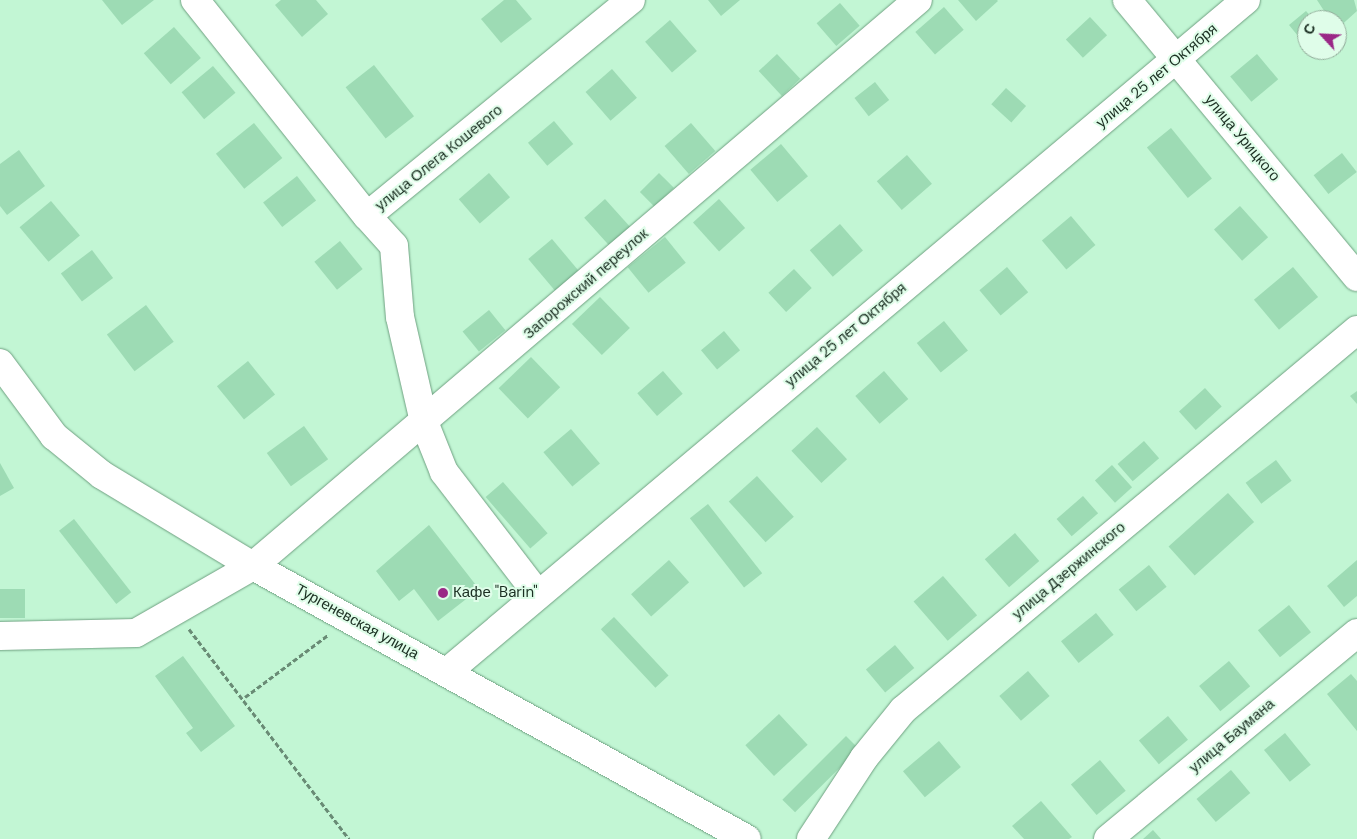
<!DOCTYPE html>
<html>
<head>
<meta charset="utf-8">
<style>
  body { margin:0 }
  #map { position:relative; width:1357px; height:839px; overflow:hidden; background:#c2f6d4; font-family:"DM Sans",sans-serif }
  div>[style] { position:absolute }
  .building>* { inset:0; background:#9ddbb4; transform-origin:0 0 }
  .path>* { height:3px; margin-top:-1.5px; transform-origin:0; background:repeating-linear-gradient(90deg,#698b75 0 5px,transparent 0 7.5px) }
  .roads { filter:drop-shadow(0 0 1px #6fa081) drop-shadow(0 0 1px #6fa081) }
  .minor>* { height:28px; margin:-14px; padding:0 14px; transform-origin:14px; border-radius:14px; background:#fff }
  .major>* { height:28px; margin:-14px; padding:0 14px; transform-origin:14px; border-radius:14px; background:#fff }
  .dots>* { width:14px; height:14px; translate:-50% -50%; box-sizing:border-box; border:2px solid #dffde9; border-radius:50% }
  span { translate:-50% -50%; white-space:nowrap; text-align:center; line-height:1.15; -webkit-text-stroke:4px #dffde9; paint-order:stroke }
  .street-label { font-size:15px; color:#1b2f22 }
  .poi-label { font-size:15px; color:#1b2f22 }
  .left { translate:0 -50%; text-align:left }
  .north { position:absolute; left:1297px; top:10px; width:50px; height:50px; box-sizing:border-box; background:#dffde9; border:1px solid #91ab99; border-radius:50%; rotate:295deg; font-size:14px; font-weight:700; line-height:20px; text-align:center; color:#1b2f22 }
  .north::after { content:''; display:block; margin:auto; width:18px; height:22px; background:#9a2886; clip-path:polygon(50% 0,100% 100%,50% 72%,0 100%) }
</style>
</head>
<body>
<div id="map">
  <div class="building">
    <div style="clip-path:polygon(102px 0,154px 0,122px 25px)"></div>
    <div style="clip-path:polygon(281px 0,316px 0,328px 14px,302px 37px,275px 5px)"></div>
    <div style="clip-path:polygon(504px 0,516px 0,532px 19px,501px 43px,481px 19px)"></div>
    <div style="clip-path:polygon(708px 0,740px 0,721px 16px)"></div>
    <div style="clip-path:polygon(958px 0,997px 0,998px 1px,976px 21px)"></div>
    <div style="clip-path:polygon(1317px 0,1354px 0,1357px 11px,1337px 29px,1337px 20px,1330px 20px)"></div>
    <div style="left:840px;top:3px;width:30px;height:31px;rotate:49deg"></div>
    <div style="left:944px;top:7px;width:30px;height:38px;rotate:49deg"></div>
    <div style="clip-path:polygon(1306px 11px,1314px 20px,1307px 20px,1307px 47px,1289px 25px)"></div>
    <div style="left:1090px;top:17px;width:25px;height:33px;rotate:47deg"></div>
    <div style="left:670px;top:20px;width:41px;height:33px;rotate:49deg"></div>
    <div style="left:174px;top:27px;width:41px;height:40px;rotate:49deg"></div>
    <div style="left:777px;top:54px;width:34px;height:25px;rotate:47deg"></div>
    <div style="left:1257px;top:54px;width:33px;height:35px;rotate:50deg"></div>
    <div style="left:374px;top:65px;width:65px;height:36px;rotate:52deg"></div>
    <div style="left:213px;top:66px;width:35px;height:41px;rotate:50deg"></div>
    <div style="left:612px;top:69px;width:38px;height:35px;rotate:49deg"></div>
    <div style="left:875px;top:82px;width:23px;height:26px;rotate:52deg"></div>
    <div style="left:1006px;top:88px;width:27px;height:22px;rotate:42deg"></div>
    <div style="left:554px;top:121px;width:30px;height:34px;rotate:50deg"></div>
    <div style="left:254px;top:123px;width:45px;height:49px;rotate:51deg"></div>
    <div style="left:691px;top:123px;width:37px;height:35px;rotate:49deg"></div>
    <div style="left:1171px;top:128px;width:65px;height:31px;rotate:51deg"></div>
    <div style="left:781px;top:144px;width:42px;height:40px;rotate:50deg"></div>
    <div style="clip-path:polygon(19px 150px,45px 186px,7px 215px,0 206px,0 164px)"></div>
    <div style="left:1342px;top:153px;width:24px;height:36px;rotate:52deg"></div>
    <div style="left:907px;top:155px;width:38px;height:40px;rotate:49deg"></div>
    <div style="left:489px;top:173px;width:32px;height:40px;rotate:49deg"></div>
    <div style="left:659px;top:173px;width:21px;height:27px;rotate:45deg"></div>
    <div style="left:297px;top:176px;width:31px;height:43px;rotate:52deg"></div>
    <div style="left:605px;top:199px;width:38px;height:28px;rotate:48deg"></div>
    <div style="left:719px;top:199px;width:39px;height:35px;rotate:48deg"></div>
    <div style="left:51px;top:201px;width:45px;height:41px;rotate:50deg"></div>
    <div style="left:1240px;top:206px;width:42px;height:35px;rotate:48deg"></div>
    <div style="left:1071px;top:216px;width:38px;height:38px;rotate:50deg"></div>
    <div style="left:840px;top:224px;width:35px;height:40px;rotate:49deg"></div>
    <div style="left:665px;top:237px;width:33px;height:48px;rotate:51deg"></div>
    <div style="left:552px;top:239px;width:43px;height:31px;rotate:50deg"></div>
    <div style="left:340px;top:241px;width:36px;height:33px;rotate:51deg"></div>
    <div style="left:92px;top:250px;width:35px;height:39px;rotate:53deg"></div>
    <div style="left:1007px;top:267px;width:33px;height:36px;rotate:50deg"></div>
    <div style="left:1293px;top:267px;width:39px;height:51px;rotate:50deg"></div>
    <div style="left:794px;top:269px;width:26px;height:35px;rotate:47deg"></div>
    <div style="left:600px;top:297px;width:43px;height:39px;rotate:46deg"></div>
    <div style="left:146px;top:305px;width:46px;height:49px;rotate:53deg"></div>
    <div style="left:489px;top:310px;width:26px;height:34px;rotate:51deg"></div>
    <div style="left:944px;top:321px;width:38px;height:35px;rotate:51deg"></div>
    <div style="left:724px;top:331px;width:25px;height:30px;rotate:50deg"></div>
    <div style="left:531px;top:357px;width:42px;height:45px;rotate:46deg"></div>
    <div style="left:248px;top:361px;width:43px;height:40px;rotate:51deg"></div>
    <div style="left:663px;top:371px;width:30px;height:34px;rotate:49deg"></div>
    <div style="left:884px;top:371px;width:37px;height:38px;rotate:49deg"></div>
    <div style="left:1205px;top:388px;width:25px;height:35px;rotate:48deg"></div>
    <div style="clip-path:polygon(1357px 391px,1357px 404px,1350px 396px)"></div>
    <div style="left:304px;top:426px;width:41px;height:46px;rotate:54deg"></div>
    <div style="left:817px;top:427px;width:44px;height:35px;rotate:47deg"></div>
    <div style="left:571px;top:429px;width:45px;height:36px;rotate:50deg"></div>
    <div style="left:1144px;top:441px;width:23px;height:35px;rotate:49deg"></div>
    <div style="left:1276px;top:460px;width:26px;height:38px;rotate:53deg"></div>
    <div style="clip-path:polygon(0 463px,14px 488px,0 496px)"></div>
    <div style="left:1112px;top:465px;width:30px;height:23px;rotate:48deg"></div>
    <div style="left:757px;top:476px;width:55px;height:38px;rotate:48deg"></div>
    <div style="left:503px;top:482px;width:68px;height:23px;rotate:49deg"></div>
    <div style="left:1228px;top:493px;width:39px;height:80px;rotate:48deg"></div>
    <div style="left:1083px;top:496px;width:23px;height:35px;rotate:49deg"></div>
    <div style="left:708px;top:504px;width:88px;height:23px;rotate:52deg"></div>
    <div style="left:74px;top:519px;width:93px;height:19px;rotate:52deg"></div>
    <div style="clip-path:polygon(429px 525px,479px 589px,438px 621px,414px 589px,399px 601px,376px 571px)"></div>
    <div style="left:1015px;top:533px;width:37px;height:40px;rotate:49deg"></div>
    <div style="left:669px;top:560px;width:30px;height:51px;rotate:48deg"></div>
    <div style="clip-path:polygon(1357px 560px,1357px 596px,1344px 607px,1327px 586px)"></div>
    <div style="left:1149px;top:565px;width:28px;height:39px;rotate:51deg"></div>
    <div style="left:943px;top:576px;width:52px;height:39px;rotate:49deg"></div>
    <div style="left:25px;top:589px;width:29px;height:25px;rotate:90deg"></div>
    <div style="left:1289px;top:605px;width:35px;height:40px;rotate:51deg"></div>
    <div style="left:1096px;top:613px;width:28px;height:45px;rotate:51deg"></div>
    <div style="left:614px;top:617px;width:80px;height:18px;rotate:47deg"></div>
    <div style="left:895px;top:645px;width:30px;height:38px;rotate:50deg"></div>
    <div style="clip-path:polygon(183px 656px,235px 726px,201px 752px,186px 733px,193px 728px,155px 676px)"></div>
    <div style="left:1229px;top:661px;width:33px;height:39px;rotate:50deg"></div>
    <div style="left:1028px;top:671px;width:33px;height:38px;rotate:49deg"></div>
    <div style="clip-path:polygon(1351px 674px,1357px 681px,1357px 731px,1327px 694px)"></div>
    <div style="left:779px;top:714px;width:42px;height:46px;rotate:47deg"></div>
    <div style="left:1168px;top:716px;width:31px;height:38px;rotate:50deg"></div>
    <div style="left:1285px;top:733px;width:41px;height:27px;rotate:51deg"></div>
    <div style="left:846px;top:736px;width:18px;height:90px;rotate:45deg"></div>
    <div style="left:939px;top:741px;width:34px;height:47px;rotate:50deg"></div>
    <div style="left:1100px;top:760px;width:40px;height:38px;rotate:50deg"></div>
    <div style="left:1231px;top:770px;width:30px;height:45px;rotate:50deg"></div>
    <div style="clip-path:polygon(1041px 801px,1072px 837px,1069px 839px,1024px 839px,1012px 826px)"></div>
    <div style="clip-path:polygon(1153px 830px,1161px 839px,1143px 839px)"></div>
  </div>
  <div class="path">
    <div style="left:189px;top:629px;width:264px;rotate:52.7deg"></div>
    <div style="left:245px;top:697px;width:104px;rotate:-36.8deg"></div>
  </div>
  <div class="roads">
    <div class="minor">
      <div style="left:195px;top:0;width:276px;rotate:51.5deg"></div>
      <div style="left:367px;top:216px;width:341px;rotate:-39.3deg"></div>
      <div style="left:1127px;top:0;width:360px;rotate:50.3deg"></div>
      <div style="left:367px;top:216px;width:40px;rotate:48deg"></div>
      <div style="left:394px;top:246px;width:71px;rotate:85.2deg"></div>
      <div style="left:400px;top:317px;width:108px;rotate:77.1deg"></div>
      <div style="left:424px;top:422px;width:54px;rotate:68.2deg"></div>
      <div style="left:444px;top:472px;width:151px;rotate:52.5deg"></div>
      <div style="left:0;top:636px;width:136px;rotate:-1.3deg"></div>
      <div style="left:136px;top:633px;width:135px;rotate:-29.8deg"></div>
      <div style="left:253px;top:566px;width:873px;rotate:-40.4deg"></div>
      <div style="left:447px;top:672px;width:1044px;rotate:-40.07deg"></div>
      <div style="left:811px;top:839px;width:97px;rotate:-56.8deg"></div>
      <div style="left:864px;top:758px;width:62px;rotate:-50.9deg"></div>
      <div style="left:903px;top:710px;width:592px;rotate:-39.93deg"></div>
      <div style="left:1108px;top:839px;width:323px;rotate:-39.6deg"></div>
    </div>
    <div class="major">
      <div style="left:0;top:363px;width:91px;rotate:53.5deg"></div>
      <div style="left:54px;top:436px;width:62px;rotate:39.1deg"></div>
      <div style="left:102px;top:475px;width:176px;rotate:31.1deg"></div>
      <div style="left:253px;top:566px;width:564px;rotate:28.93deg"></div>
    </div>
  </div>
  <div class="dots">
    <div style="left:443px;top:593px;background:#9a2886"></div>
  </div>
  <div class="street-label">
    <span style="left:1157px;top:76px;rotate:-40deg">улица 25 лет Октября</span>
    <span style="left:1242px;top:138px;rotate:50deg">улица Урицкого</span>
    <span style="left:439px;top:158px;rotate:-39deg">улица Олега Кошевого</span>
    <span style="left:586px;top:284px;rotate:-41deg">Запорожский переулок</span>
    <span style="left:846px;top:335px;rotate:-40deg">улица 25 лет Октября</span>
    <span style="left:1069px;top:571px;rotate:-40deg">улица Дзержинского</span>
    <span style="left:357px;top:622px;rotate:29deg">Тургеневская улица</span>
    <span style="left:1232px;top:736px;rotate:-40deg">улица Баумана</span>
  </div>
  <div class="poi-label">
    <span class="left" style="left:453px;top:593px">Кафе "Barin"</span>
  </div>
  <div class="north">С</div>
</div>
</body>
</html>
